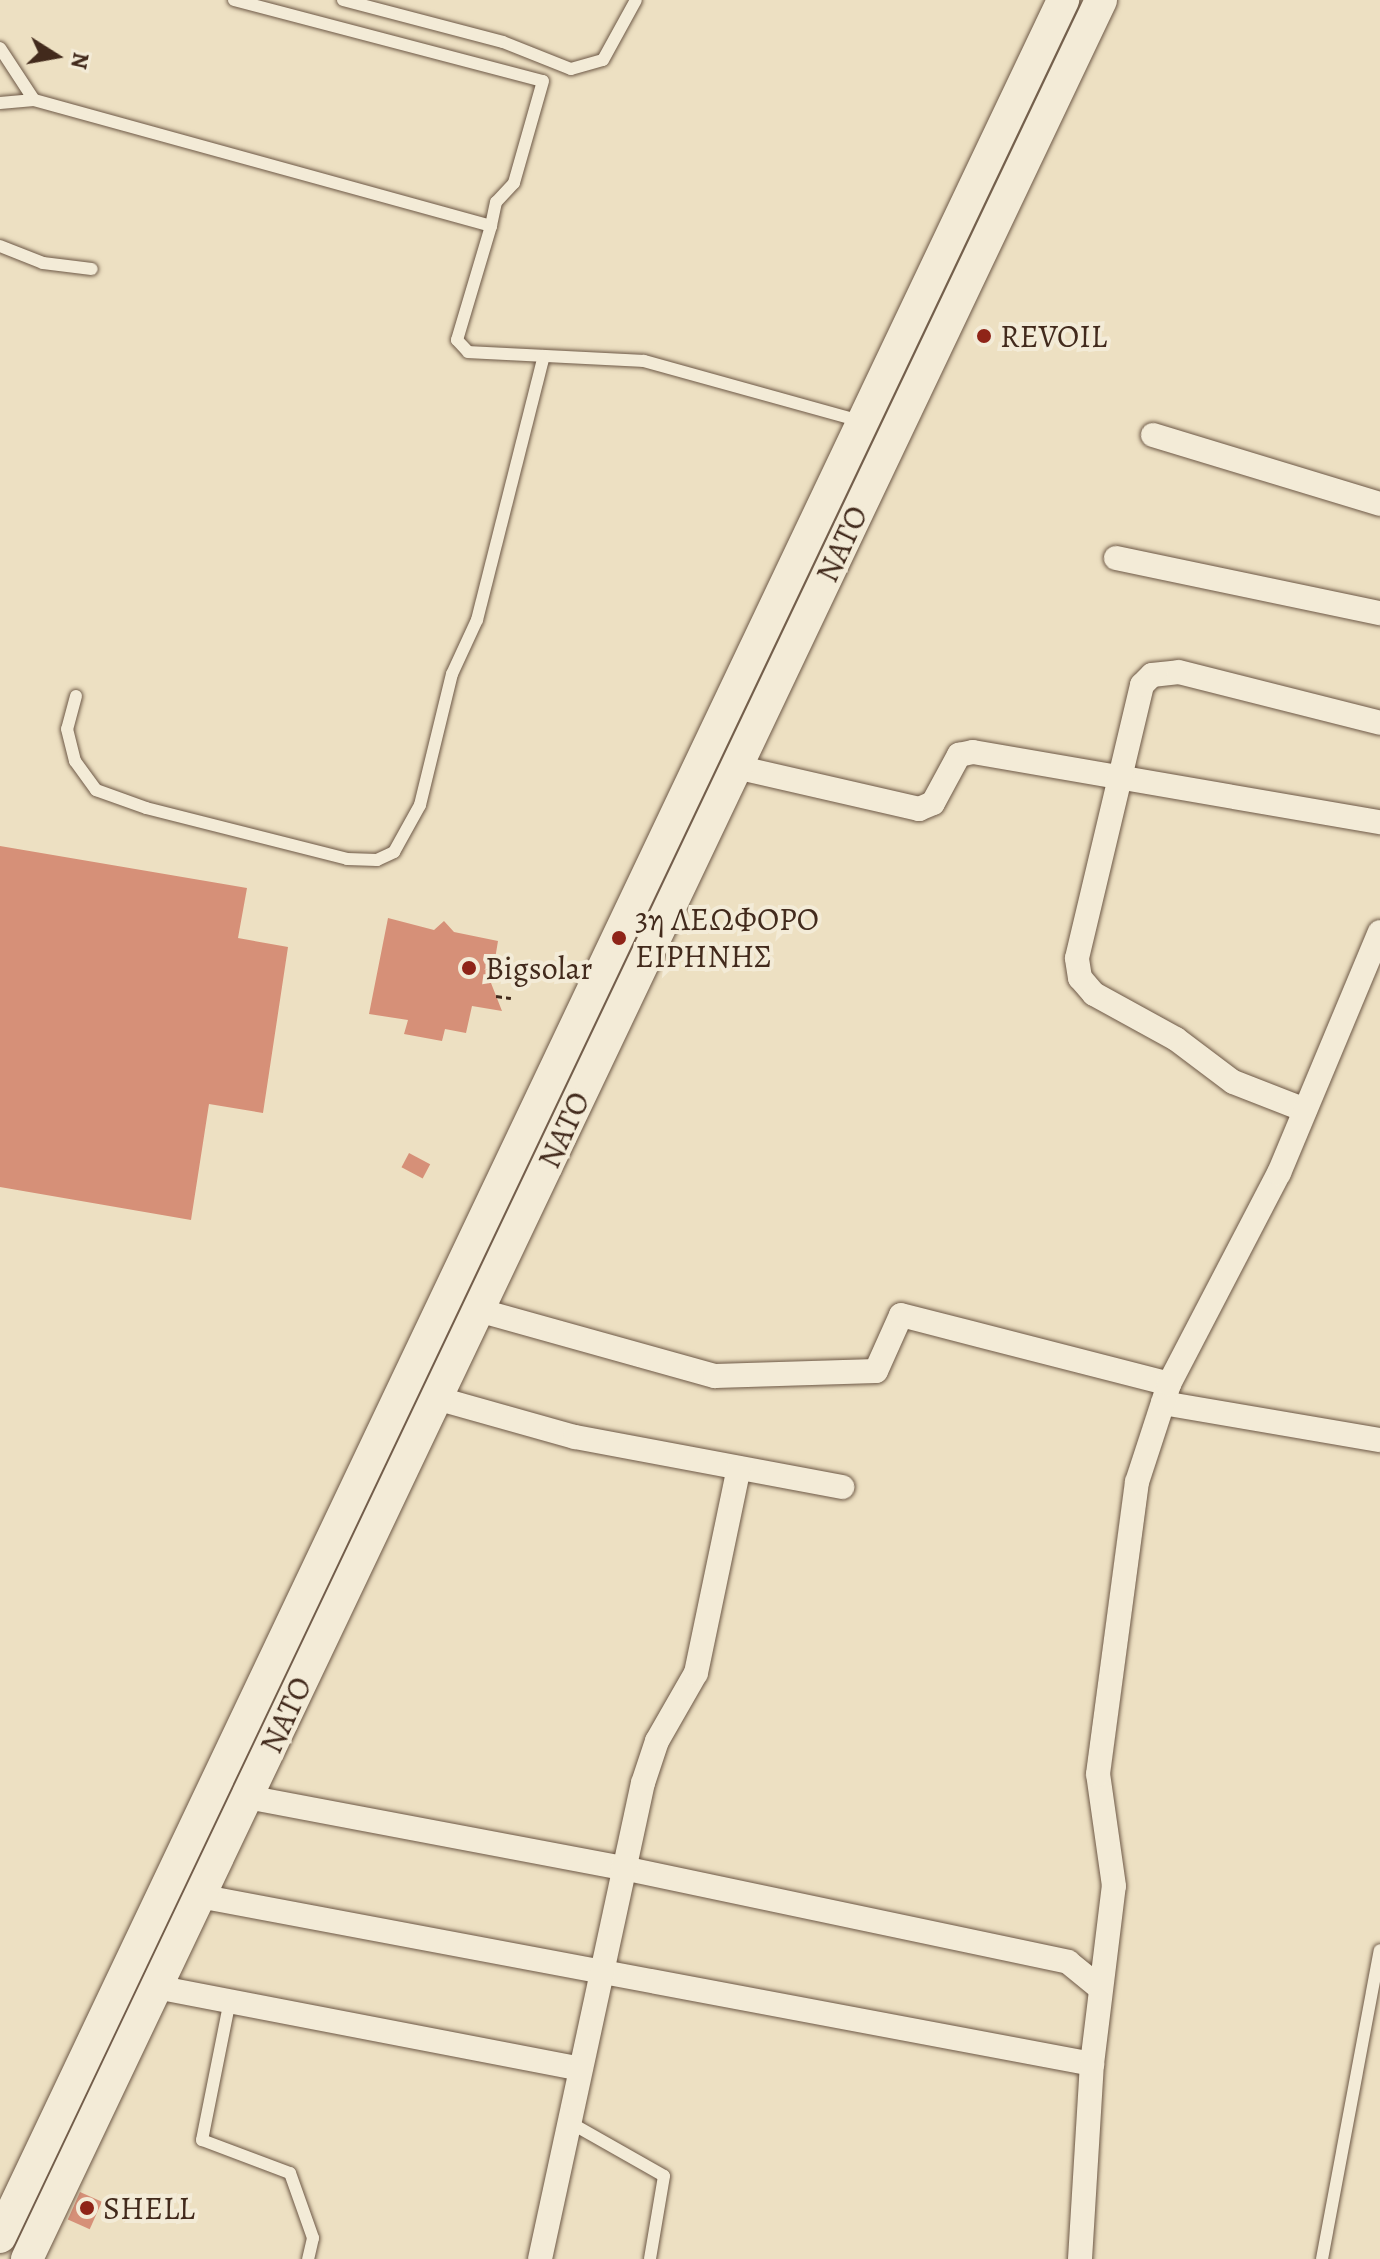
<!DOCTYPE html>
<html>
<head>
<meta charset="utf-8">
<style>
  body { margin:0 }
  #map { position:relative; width:1380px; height:2259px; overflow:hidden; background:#ede0c2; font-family:Alegreya,serif }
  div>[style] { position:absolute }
  .building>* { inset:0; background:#d69078; transform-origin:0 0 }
  .path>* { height:3px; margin-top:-1.5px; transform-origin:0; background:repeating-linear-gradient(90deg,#422a1c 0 6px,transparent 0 10px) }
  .roads { filter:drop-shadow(0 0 2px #6d5846) drop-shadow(0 0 2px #6d5846) }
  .lane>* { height:12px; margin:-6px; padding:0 6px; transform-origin:6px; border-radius:6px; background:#f3ebd7 }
  .street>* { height:24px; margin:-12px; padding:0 12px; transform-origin:12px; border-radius:12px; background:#f3ebd7 }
  .secondary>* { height:32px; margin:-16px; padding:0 16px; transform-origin:16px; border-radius:16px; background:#f3ebd7 }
  .dots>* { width:22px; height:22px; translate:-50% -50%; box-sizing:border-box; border:4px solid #f3ebd7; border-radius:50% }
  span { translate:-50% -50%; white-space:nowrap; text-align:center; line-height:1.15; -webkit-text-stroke:8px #f3ebd7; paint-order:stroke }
  .poi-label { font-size:32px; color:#422a1c }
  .left { translate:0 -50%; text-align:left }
  .street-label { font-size:32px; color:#422a1c }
  .north { position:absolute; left:16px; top:16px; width:80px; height:80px; -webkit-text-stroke:6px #f3ebd7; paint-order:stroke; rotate:101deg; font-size:22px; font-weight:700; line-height:32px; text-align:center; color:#422a1c }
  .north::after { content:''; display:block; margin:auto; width:28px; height:36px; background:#422a1c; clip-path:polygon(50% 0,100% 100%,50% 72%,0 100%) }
</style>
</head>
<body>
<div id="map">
  <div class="building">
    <div style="clip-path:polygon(0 846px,247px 888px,238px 938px,288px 947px,263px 1113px,209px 1104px,191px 1220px,0 1187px)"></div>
    <div style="clip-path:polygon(388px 918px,434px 930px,444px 921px,454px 932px,498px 941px,491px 983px,502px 1011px,472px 1006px,466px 1033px,445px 1029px,442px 1041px,404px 1034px,408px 1020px,369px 1014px)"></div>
    <div style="left:409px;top:1153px;width:24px;height:16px;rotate:28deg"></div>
    <div style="left:80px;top:2192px;width:24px;height:30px;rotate:24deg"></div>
  </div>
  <div class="path">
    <div style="left:496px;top:996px;width:15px;rotate:8deg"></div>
  </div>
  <div class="roads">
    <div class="lane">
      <div style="left:234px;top:0;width:319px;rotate:14.7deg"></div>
      <div style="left:543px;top:81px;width:106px;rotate:105.9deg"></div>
      <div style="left:514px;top:183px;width:26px;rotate:133deg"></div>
      <div style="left:496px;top:202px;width:25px;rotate:102deg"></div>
      <div style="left:343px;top:0;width:165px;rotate:14.7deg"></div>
      <div style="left:503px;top:42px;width:73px;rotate:21.7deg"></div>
      <div style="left:571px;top:69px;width:33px;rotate:-16deg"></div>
      <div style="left:603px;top:60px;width:68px;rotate:-61.2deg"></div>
      <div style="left:0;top:48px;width:62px;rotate:56.8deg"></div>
      <div style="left:0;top:103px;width:34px;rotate:-5deg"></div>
      <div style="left:34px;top:100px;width:474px;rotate:15.4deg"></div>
      <div style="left:491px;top:226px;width:119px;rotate:106.6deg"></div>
      <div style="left:457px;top:340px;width:16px;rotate:47deg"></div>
      <div style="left:468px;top:352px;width:176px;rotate:2.9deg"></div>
      <div style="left:644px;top:361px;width:225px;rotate:15.5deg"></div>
      <div style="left:0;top:246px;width:46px;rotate:21.6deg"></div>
      <div style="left:43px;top:263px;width:49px;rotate:7deg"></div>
      <div style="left:76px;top:696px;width:34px;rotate:105deg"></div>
      <div style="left:67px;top:729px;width:33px;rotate:76deg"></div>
      <div style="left:75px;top:761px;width:36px;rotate:54deg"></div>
      <div style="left:96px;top:790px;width:53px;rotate:19.8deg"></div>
      <div style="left:146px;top:808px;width:207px;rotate:14.2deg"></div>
      <div style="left:347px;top:859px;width:30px;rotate:2deg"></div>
      <div style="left:377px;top:860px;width:19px;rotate:-25deg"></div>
      <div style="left:394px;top:852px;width:54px;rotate:-61deg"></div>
      <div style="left:420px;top:805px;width:135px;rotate:-76.3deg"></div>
      <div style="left:452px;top:674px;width:60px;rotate:-65.2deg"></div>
      <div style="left:477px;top:620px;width:272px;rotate:-75.8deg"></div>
      <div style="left:230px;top:2000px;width:143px;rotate:101.3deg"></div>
      <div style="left:202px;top:2140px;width:94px;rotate:20.6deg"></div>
      <div style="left:290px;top:2173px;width:69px;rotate:70.5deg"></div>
      <div style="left:313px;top:2238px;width:22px;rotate:103deg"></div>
      <div style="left:569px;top:2122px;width:109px;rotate:29.6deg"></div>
      <div style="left:664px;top:2176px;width:84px;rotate:99.6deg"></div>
      <div style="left:1322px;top:2259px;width:314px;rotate:-79.4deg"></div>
    </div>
    <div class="street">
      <div style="left:1153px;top:435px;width:237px;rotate:16.9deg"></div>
      <div style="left:1116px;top:558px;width:270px;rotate:11.8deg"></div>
      <div style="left:736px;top:767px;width:188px;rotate:12.9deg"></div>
      <div style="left:919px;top:809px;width:15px;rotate:-23deg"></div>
      <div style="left:933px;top:803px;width:55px;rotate:-61.6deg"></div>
      <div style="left:959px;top:755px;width:14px;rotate:-12deg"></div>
      <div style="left:973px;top:752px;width:413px;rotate:9.8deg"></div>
      <div style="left:1305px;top:1110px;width:77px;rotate:-158.7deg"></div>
      <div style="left:1233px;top:1082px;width:71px;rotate:-143deg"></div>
      <div style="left:1176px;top:1039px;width:94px;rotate:-151.2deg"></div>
      <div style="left:1094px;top:994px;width:21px;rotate:-131deg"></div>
      <div style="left:1080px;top:978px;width:20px;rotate:-99deg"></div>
      <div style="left:1077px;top:958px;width:281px;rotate:-76.6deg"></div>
      <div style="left:1142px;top:685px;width:14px;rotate:-45deg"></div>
      <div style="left:1152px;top:675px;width:27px;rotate:-6deg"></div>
      <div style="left:1179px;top:672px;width:207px;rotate:14.2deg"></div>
      <div style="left:478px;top:1310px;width:246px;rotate:15.6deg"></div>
      <div style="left:715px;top:1376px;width:161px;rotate:-1.8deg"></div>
      <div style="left:876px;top:1371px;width:61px;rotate:-65.9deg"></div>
      <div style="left:901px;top:1315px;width:277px;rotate:14.4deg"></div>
      <div style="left:436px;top:1398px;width:144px;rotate:15.7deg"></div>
      <div style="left:575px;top:1437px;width:272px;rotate:10.6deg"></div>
      <div style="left:1163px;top:1403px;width:220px;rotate:9.7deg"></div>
      <div style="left:247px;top:1797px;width:383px;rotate:10.7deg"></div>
      <div style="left:623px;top:1868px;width:455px;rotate:11.9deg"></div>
      <div style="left:1068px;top:1962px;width:41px;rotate:39.1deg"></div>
      <div style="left:199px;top:1896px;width:909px;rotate:10.65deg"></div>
      <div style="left:156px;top:1987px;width:432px;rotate:10.9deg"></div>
      <div style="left:540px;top:2259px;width:487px;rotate:-77.8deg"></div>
      <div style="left:643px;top:1783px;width:44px;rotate:-71.6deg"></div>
      <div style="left:657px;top:1741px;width:78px;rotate:-60.2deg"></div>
      <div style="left:696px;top:1673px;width:209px;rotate:-78.2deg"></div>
      <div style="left:1080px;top:2259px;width:195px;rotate:-86.5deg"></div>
      <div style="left:1092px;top:2064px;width:179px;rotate:-83deg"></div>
      <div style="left:1114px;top:1886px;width:113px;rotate:-98.1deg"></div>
      <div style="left:1098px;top:1774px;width:295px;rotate:-82.4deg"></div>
      <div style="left:1137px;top:1482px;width:103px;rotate:-71.9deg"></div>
      <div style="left:1169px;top:1384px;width:238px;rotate:-62.5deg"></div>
      <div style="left:1279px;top:1173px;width:261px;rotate:-67.3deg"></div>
    </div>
    <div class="secondary">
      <div style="left:0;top:2237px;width:2477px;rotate:-64.58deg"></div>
      <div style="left:27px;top:2259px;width:2501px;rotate:-64.57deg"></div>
    </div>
  </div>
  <div class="dots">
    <div style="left:984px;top:336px;background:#8f2418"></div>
    <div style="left:619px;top:938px;background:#8f2418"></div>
    <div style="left:469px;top:968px;background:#8f2418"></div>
    <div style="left:87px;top:2208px;background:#8f2418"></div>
  </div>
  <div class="poi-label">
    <span class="left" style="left:1000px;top:336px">REVOIL</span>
    <span class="left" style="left:635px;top:938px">3η ΛΕΩΦΟΡΟ<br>ΕΙΡΗΝΗΣ</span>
    <span class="left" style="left:485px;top:968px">Bigsolar</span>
    <span class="left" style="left:103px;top:2208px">SHELL</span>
  </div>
  <div class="street-label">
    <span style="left:842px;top:544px;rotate:-65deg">ΝΑΤΟ</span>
    <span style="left:564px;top:1130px;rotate:-65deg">ΝΑΤΟ</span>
    <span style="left:286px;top:1715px;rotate:-65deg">ΝΑΤΟ</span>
  </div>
  <div class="north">N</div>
</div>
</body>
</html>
